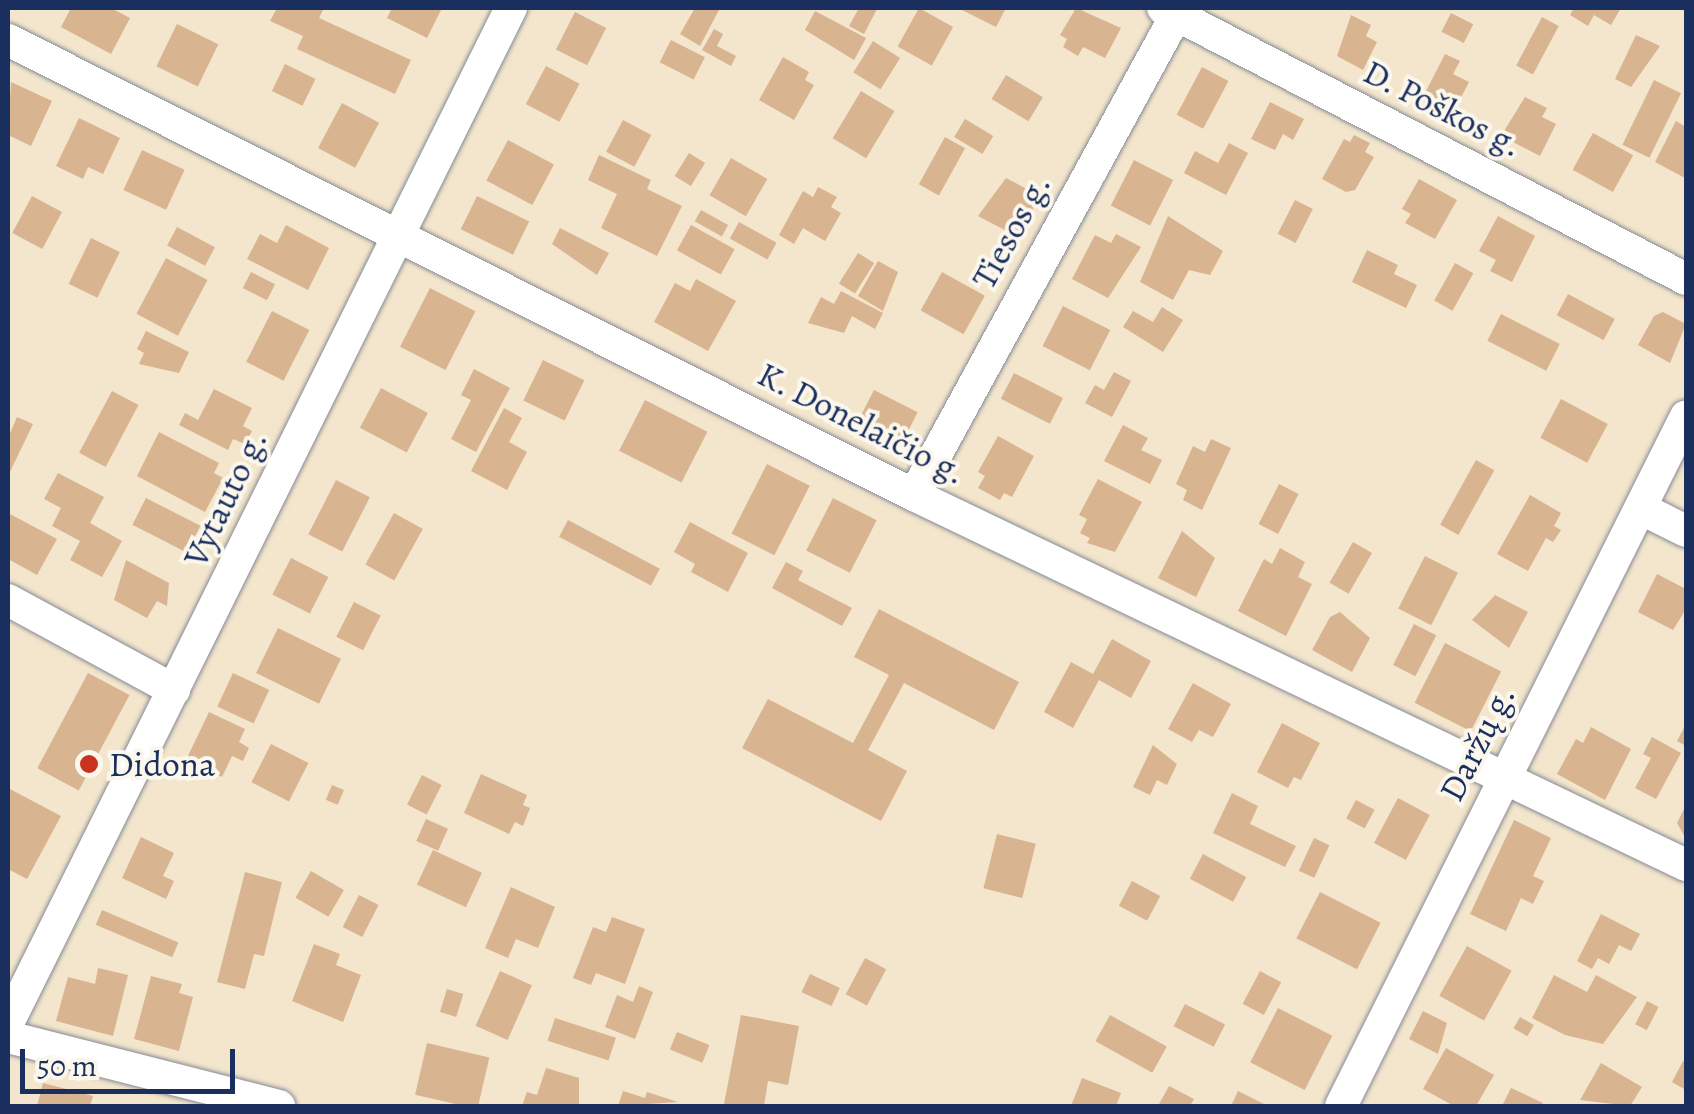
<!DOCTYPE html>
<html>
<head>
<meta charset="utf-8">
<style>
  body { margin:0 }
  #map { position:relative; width:1694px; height:1114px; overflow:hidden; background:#f3e6cc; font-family:Alegreya,serif }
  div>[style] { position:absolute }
  .building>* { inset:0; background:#d8b491; transform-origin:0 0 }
  .roads { filter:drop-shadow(0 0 2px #878a95) drop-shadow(0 0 2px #878a95) }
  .minor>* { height:32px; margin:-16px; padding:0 16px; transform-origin:16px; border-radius:16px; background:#fff }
  .dots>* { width:28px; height:28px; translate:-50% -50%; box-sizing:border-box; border:5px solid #fbf7ec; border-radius:50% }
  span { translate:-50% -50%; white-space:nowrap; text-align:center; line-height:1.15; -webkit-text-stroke:8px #fbf7ec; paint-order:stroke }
  .street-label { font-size:35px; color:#1b2f5e }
  .poi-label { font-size:35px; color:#1b2f5e }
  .left { translate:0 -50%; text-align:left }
  .frame { position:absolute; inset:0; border:10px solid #1b2f5e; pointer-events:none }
  .scale { position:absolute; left:20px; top:1049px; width:215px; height:45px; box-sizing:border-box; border:5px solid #1b2f5e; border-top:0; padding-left:12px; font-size:30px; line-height:35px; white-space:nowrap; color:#1b2f5e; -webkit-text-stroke:8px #fbf7ec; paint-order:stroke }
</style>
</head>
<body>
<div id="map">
  <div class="building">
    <div style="clip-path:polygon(71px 8px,111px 8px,130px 18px,111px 54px,61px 27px)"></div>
    <div style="clip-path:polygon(277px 8px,324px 8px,319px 18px,411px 60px,395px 94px,297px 49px,303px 36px,270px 21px)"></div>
    <div style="clip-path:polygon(392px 8px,442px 8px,427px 38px,387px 18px)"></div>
    <div style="clip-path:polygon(695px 8px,719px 10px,700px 46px,680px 34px)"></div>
    <div style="clip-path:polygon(859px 8px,877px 9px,864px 34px,849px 26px)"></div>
    <div style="left:919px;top:8px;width:39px;height:44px;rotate:29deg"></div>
    <div style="clip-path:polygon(958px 8px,1006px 8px,996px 27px)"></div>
    <div style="clip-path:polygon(1076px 8px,1121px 28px,1105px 58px,1083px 47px,1078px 56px,1063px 47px,1067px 39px,1060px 35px)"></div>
    <div style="clip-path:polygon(1574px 8px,1621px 8px,1611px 25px,1594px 15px,1588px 26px,1570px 15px)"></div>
    <div style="clip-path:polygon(815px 11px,866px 38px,854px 60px,805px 30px)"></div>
    <div style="left:575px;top:12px;width:35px;height:42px;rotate:27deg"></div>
    <div style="left:1451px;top:13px;width:25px;height:21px;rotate:27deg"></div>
    <div style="clip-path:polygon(1351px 15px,1371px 25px,1366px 36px,1377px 42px,1363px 70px,1337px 56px)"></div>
    <div style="left:1542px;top:17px;width:19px;height:55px;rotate:28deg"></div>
    <div style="left:177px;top:24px;width:46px;height:47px;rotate:26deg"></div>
    <div style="clip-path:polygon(714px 29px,723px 34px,717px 46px,736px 56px,731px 66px,702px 50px)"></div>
    <div style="clip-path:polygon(1636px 35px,1660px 46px,1631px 87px,1615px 79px)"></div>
    <div style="left:671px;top:40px;width:38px;height:25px;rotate:27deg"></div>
    <div style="left:873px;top:41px;width:32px;height:37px;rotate:32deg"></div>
    <div style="clip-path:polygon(1445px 54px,1460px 61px,1453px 74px,1469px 82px,1453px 113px,1442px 114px,1425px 106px,1423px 97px)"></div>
    <div style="clip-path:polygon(783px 57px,809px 72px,805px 80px,814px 85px,794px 120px,759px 100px)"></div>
    <div style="left:285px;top:64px;width:34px;height:30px;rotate:26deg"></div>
    <div style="left:546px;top:66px;width:38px;height:43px;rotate:28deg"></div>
    <div style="left:1202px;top:67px;width:30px;height:54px;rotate:28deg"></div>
    <div style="left:1006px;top:75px;width:43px;height:28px;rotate:31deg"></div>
    <div style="left:1654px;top:80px;width:30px;height:72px;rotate:26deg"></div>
    <div style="clip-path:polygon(11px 82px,52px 101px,31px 146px,8px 135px)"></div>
    <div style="left:861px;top:91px;width:39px;height:55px;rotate:31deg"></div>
    <div style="clip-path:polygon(1525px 97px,1547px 108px,1542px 117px,1556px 124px,1540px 156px,1501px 136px)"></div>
    <div style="clip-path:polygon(1270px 102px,1304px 119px,1293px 140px,1283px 134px,1275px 150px,1251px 139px)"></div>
    <div style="left:342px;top:103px;width:42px;height:51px;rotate:28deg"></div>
    <div style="clip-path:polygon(79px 118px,120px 138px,103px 174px,88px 167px,83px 179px,56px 166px)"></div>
    <div style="left:965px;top:119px;width:33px;height:21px;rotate:31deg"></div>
    <div style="left:623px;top:120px;width:32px;height:36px;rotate:28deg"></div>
    <div style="clip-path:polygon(1676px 121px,1686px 127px,1685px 178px,1655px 162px)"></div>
    <div style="left:1593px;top:133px;width:46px;height:42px;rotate:29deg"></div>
    <div style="clip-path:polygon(1354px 135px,1370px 143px,1365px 152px,1374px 157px,1355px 190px,1346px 192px,1322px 179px,1344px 139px,1350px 142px)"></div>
    <div style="left:945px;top:137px;width:23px;height:54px;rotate:29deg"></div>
    <div style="left:508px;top:140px;width:52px;height:46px;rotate:28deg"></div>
    <div style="clip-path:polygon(1229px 143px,1248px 153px,1226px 195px,1184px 173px,1195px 151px,1218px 163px)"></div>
    <div style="left:142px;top:150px;width:47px;height:44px;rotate:25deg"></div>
    <div style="left:689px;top:153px;width:19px;height:27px;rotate:32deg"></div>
    <div style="clip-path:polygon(599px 155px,651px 180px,647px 189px,682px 206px,657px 256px,601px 228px,617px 194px,588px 180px)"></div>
    <div style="left:731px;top:158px;width:42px;height:43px;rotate:30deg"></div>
    <div style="left:1134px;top:160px;width:44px;height:51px;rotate:27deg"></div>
    <div style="clip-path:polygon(1006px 178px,1040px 196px,1018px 237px,978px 216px)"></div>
    <div style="clip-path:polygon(1419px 179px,1457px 200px,1435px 239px,1405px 223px,1411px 214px,1402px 209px)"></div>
    <div style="clip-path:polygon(818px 187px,837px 197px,831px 207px,841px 213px,825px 241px,803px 228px,794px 244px,779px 235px,803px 191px,813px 197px)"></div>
    <div style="left:32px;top:196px;width:34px;height:42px;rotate:28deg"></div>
    <div style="left:477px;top:196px;width:58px;height:37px;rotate:26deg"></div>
    <div style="left:1295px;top:200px;width:20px;height:38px;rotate:27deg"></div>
    <div style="left:701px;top:210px;width:31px;height:13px;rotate:29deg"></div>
    <div style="clip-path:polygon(1168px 216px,1223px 251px,1210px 275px,1189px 270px,1173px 300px,1140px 282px)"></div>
    <div style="clip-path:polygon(1498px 216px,1535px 236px,1512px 282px,1490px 271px,1496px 260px,1479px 251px)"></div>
    <div style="left:739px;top:222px;width:43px;height:19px;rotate:29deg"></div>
    <div style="clip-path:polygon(286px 225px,329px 248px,308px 290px,247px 259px,260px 234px,277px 243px)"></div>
    <div style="left:691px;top:225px;width:50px;height:29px;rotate:29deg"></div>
    <div style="left:177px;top:227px;width:43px;height:21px;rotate:28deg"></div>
    <div style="clip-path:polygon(560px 228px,609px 253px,597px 275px,552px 244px)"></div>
    <div style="clip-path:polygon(1116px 234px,1141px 247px,1108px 298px,1072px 279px,1095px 235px,1111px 243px)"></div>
    <div style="left:91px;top:238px;width:32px;height:51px;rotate:26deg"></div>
    <div style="clip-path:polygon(1367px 250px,1398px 265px,1394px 274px,1417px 285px,1406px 308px,1352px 282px)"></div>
    <div style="left:858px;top:253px;width:19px;height:36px;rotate:32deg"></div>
    <div style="left:166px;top:258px;width:47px;height:63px;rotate:28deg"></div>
    <div style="clip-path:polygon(878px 261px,898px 272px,883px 311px,858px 296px)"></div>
    <div style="left:1455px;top:263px;width:21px;height:43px;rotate:29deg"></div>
    <div style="left:251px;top:272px;width:27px;height:18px;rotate:27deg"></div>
    <div style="left:942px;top:272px;width:49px;height:44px;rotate:29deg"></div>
    <div style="clip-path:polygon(696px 279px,736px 301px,708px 351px,654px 322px,675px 283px,690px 291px)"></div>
    <div style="left:430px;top:288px;width:51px;height:66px;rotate:27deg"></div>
    <div style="clip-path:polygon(841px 291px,883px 313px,875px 329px,852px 316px,844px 333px,808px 323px,821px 297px,834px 304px)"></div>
    <div style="left:1568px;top:294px;width:53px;height:24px;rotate:28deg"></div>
    <div style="left:1063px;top:306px;width:53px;height:45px;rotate:27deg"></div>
    <div style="clip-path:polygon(1162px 307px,1183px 320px,1163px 352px,1123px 327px,1133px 311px,1153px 322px)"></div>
    <div style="left:272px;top:311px;width:42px;height:57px;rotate:27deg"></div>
    <div style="clip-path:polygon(1663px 312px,1686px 324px,1670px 363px,1638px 345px,1654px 316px)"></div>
    <div style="left:1501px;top:314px;width:66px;height:30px;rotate:27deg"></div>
    <div style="clip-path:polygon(146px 331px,189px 352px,179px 373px,139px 364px,144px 353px,137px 349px)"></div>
    <div style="left:543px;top:360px;width:46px;height:45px;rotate:26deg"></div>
    <div style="clip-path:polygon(474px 369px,510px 388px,476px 452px,451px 439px,471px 400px,461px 395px)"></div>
    <div style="clip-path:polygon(1114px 372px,1131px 381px,1112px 417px,1085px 403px,1095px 385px,1104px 390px)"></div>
    <div style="left:1014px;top:373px;width:55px;height:29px;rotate:27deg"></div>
    <div style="left:381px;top:388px;width:53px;height:45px;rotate:28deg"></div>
    <div style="clip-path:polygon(214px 389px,252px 408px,243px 426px,252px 431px,245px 444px,233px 439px,228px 450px,179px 425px,185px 413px,198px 420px)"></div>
    <div style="left:874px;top:390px;width:49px;height:39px;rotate:27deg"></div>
    <div style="left:112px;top:391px;width:30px;height:70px;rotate:28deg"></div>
    <div style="left:1561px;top:399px;width:53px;height:44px;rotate:28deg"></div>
    <div style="left:645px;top:400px;width:70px;height:57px;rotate:27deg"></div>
    <div style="clip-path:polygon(504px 408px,522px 418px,509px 442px,527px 452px,507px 490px,471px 471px)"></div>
    <div style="clip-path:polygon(17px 417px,33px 424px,8px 476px,8px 438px)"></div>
    <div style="clip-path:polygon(1123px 425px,1148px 438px,1141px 450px,1162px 460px,1150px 484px,1104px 461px)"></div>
    <div style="clip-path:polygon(159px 432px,219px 463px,214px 473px,223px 478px,205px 512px,137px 476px)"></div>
    <div style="clip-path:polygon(998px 436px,1034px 456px,1012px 497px,1004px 493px,1000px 500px,978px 488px,985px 476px,978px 472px)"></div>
    <div style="clip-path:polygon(1211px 439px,1231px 448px,1202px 510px,1183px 500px,1187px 490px,1176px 484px,1193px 446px,1205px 452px)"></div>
    <div style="left:1476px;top:460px;width:21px;height:74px;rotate:29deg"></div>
    <div style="left:767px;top:464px;width:48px;height:78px;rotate:27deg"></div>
    <div style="clip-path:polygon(58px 473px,104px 497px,90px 523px,122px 541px,102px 577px,70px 560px,80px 541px,52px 526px,61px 508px,44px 499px)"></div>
    <div style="clip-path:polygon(1098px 479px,1142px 502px,1115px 552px,1087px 543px,1090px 538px,1080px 533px,1087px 519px,1079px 515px)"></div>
    <div style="left:336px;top:480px;width:38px;height:61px;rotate:27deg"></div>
    <div style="left:1279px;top:484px;width:22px;height:45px;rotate:27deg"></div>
    <div style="clip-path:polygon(1530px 495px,1561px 513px,1554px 526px,1561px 530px,1553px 542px,1546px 538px,1528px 571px,1497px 554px)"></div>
    <div style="left:146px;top:498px;width:61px;height:30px;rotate:27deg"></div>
    <div style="left:833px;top:498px;width:49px;height:59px;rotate:27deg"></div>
    <div style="clip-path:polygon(8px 513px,57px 539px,37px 575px,8px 559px)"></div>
    <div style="left:394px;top:513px;width:33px;height:59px;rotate:29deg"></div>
    <div style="left:568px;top:520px;width:104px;height:19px;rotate:28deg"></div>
    <div style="clip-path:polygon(690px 522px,748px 553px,728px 592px,691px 572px,695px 564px,674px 552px)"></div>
    <div style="clip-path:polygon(1182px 531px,1215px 558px,1196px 597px,1158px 578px)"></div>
    <div style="left:1353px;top:542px;width:22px;height:47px;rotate:30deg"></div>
    <div style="clip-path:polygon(1280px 548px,1305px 562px,1298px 577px,1312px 584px,1286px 636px,1238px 611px,1264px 559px,1272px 564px)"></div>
    <div style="left:1425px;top:556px;width:37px;height:59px;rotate:27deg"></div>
    <div style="left:291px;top:558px;width:42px;height:41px;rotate:27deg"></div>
    <div style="clip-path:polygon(126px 560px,169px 583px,167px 606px,157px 601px,147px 618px,114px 600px)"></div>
    <div style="clip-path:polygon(786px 562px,803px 571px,798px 580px,852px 608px,842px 626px,772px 588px)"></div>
    <div style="clip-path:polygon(1657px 574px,1686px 589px,1686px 609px,1673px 630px,1638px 612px)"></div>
    <div style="clip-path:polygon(1495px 595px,1528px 612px,1509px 648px,1472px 620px)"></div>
    <div style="left:354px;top:602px;width:30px;height:39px;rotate:27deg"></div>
    <div style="clip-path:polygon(879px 609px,1019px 682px,994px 730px,904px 683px,868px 750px,907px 771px,881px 821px,742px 748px,768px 699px,853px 743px,889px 675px,854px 657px)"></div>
    <div style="clip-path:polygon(1340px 612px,1370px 638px,1352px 672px,1312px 650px,1330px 617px)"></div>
    <div style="left:1414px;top:624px;width:25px;height:46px;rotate:27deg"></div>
    <div style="left:278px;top:628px;width:70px;height:50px;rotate:26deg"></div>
    <div style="clip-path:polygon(1112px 639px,1151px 661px,1131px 698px,1099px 680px,1073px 728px,1044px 712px,1071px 662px,1093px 674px)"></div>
    <div style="left:1445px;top:643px;width:63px;height:67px;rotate:27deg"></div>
    <div style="left:88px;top:673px;width:47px;height:108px;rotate:28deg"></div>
    <div style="left:233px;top:673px;width:40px;height:37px;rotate:25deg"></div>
    <div style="clip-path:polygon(1193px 683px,1231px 704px,1213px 737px,1199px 730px,1192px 742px,1168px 729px)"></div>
    <div style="clip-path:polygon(209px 712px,245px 729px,239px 742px,249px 748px,243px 761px,232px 756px,222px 777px,186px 760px)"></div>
    <div style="clip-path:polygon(1282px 723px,1320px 743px,1301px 780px,1294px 777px,1288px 788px,1257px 772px)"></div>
    <div style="clip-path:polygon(1686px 724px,1686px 746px,1677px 741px)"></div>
    <div style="clip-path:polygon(1591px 727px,1631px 749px,1605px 800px,1557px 774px,1576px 739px,1583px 743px)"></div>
    <div style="clip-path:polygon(1652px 737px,1681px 753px,1656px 799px,1635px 788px,1651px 758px,1643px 754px)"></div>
    <div style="left:271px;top:744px;width:42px;height:43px;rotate:27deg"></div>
    <div style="clip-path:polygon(1153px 745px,1177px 764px,1167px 785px,1157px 780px,1150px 795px,1133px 787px)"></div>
    <div style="clip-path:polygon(481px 774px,527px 795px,523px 805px,530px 808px,523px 826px,515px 822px,509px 834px,464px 813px)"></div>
    <div style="left:422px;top:775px;width:22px;height:33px;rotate:27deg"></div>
    <div style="left:332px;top:785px;width:13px;height:16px;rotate:23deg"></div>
    <div style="clip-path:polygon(8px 788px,61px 816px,27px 879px,8px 869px)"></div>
    <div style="clip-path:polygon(1232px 793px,1258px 806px,1250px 824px,1296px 846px,1285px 867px,1213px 833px)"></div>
    <div style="left:1398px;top:798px;width:36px;height:51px;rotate:28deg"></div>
    <div style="left:1356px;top:800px;width:21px;height:21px;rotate:28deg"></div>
    <div style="clip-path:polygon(1686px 805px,1686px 839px,1677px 823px)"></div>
    <div style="left:426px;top:819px;width:24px;height:24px;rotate:24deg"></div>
    <div style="clip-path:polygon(1514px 820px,1551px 838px,1533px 876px,1544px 881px,1533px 904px,1521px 898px,1506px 931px,1470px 914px)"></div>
    <div style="left:997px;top:834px;width:40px;height:56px;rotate:14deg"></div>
    <div style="clip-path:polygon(141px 837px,174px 853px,163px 876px,174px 881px,166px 899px,122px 878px)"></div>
    <div style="left:1314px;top:838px;width:17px;height:36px;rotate:25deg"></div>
    <div style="left:433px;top:850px;width:54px;height:38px;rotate:25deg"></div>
    <div style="left:1203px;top:854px;width:49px;height:28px;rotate:28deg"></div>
    <div style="left:311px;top:871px;width:38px;height:31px;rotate:30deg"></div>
    <div style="clip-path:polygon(245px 872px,282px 882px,264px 956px,254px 954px,245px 989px,217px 982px)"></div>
    <div style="left:1132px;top:881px;width:32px;height:28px;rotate:28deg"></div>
    <div style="clip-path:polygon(511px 887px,555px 907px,538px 948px,516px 939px,508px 958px,485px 948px)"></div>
    <div style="left:1320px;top:892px;width:68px;height:52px;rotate:27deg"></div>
    <div style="left:359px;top:895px;width:22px;height:36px;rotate:27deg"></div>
    <div style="left:102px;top:910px;width:83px;height:16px;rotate:23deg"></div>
    <div style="clip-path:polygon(1601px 914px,1640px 934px,1631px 951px,1619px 945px,1609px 964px,1598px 958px,1592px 969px,1577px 961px)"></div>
    <div style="clip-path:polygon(612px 917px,645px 929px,625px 984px,596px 973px,591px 985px,573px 978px,593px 927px,606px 932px)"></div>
    <div style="clip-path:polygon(314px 944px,340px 954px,336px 965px,361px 975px,343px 1022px,292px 1001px)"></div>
    <div style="left:1467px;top:946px;width:51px;height:57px;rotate:29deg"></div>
    <div style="left:865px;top:958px;width:24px;height:41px;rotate:28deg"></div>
    <div style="clip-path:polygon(98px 968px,128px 975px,113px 1036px,56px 1021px,68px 977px,95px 984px)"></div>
    <div style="left:500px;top:971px;width:35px;height:60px;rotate:24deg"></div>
    <div style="left:1260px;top:971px;width:24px;height:37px;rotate:28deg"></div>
    <div style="left:810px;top:974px;width:33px;height:20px;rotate:25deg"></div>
    <div style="clip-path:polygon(1554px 975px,1587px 992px,1596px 975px,1637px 997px,1603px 1044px,1565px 1035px,1532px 1018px)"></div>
    <div style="clip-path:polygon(151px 976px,182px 984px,179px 993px,193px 997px,179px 1051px,134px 1039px)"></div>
    <div style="clip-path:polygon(639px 986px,653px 992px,635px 1039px,605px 1027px,617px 995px,633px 1002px)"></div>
    <div style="left:447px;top:989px;width:17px;height:24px;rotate:17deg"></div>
    <div style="left:1647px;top:1001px;width:13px;height:26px;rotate:27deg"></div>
    <div style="left:1185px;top:1004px;width:45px;height:25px;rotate:27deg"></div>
    <div style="left:1278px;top:1008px;width:61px;height:61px;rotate:27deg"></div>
    <div style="clip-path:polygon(1423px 1011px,1447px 1023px,1438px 1054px,1409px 1039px)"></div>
    <div style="clip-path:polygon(741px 1015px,799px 1026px,788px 1085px,768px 1081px,764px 1106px,724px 1104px)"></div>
    <div style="left:1110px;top:1015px;width:65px;height:30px;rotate:29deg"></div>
    <div style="left:1520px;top:1017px;width:16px;height:13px;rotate:30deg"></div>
    <div style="left:555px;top:1018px;width:64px;height:24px;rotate:18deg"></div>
    <div style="left:677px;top:1032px;width:35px;height:19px;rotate:22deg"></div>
    <div style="left:427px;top:1043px;width:64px;height:53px;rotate:13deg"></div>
    <div style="clip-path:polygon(1446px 1048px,1494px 1075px,1476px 1106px,1454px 1106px,1423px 1089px)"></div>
    <div style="clip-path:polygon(1683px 1061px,1686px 1063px,1686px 1090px,1672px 1082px)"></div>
    <div style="clip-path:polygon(1601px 1063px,1642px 1087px,1630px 1106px,1580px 1100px)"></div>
    <div style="clip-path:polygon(546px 1068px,579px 1078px,579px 1106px,522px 1106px,527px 1092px,537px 1095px)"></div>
    <div style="clip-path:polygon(1082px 1078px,1121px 1093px,1116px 1106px,1071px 1106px)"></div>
    <div style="clip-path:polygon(43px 1083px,93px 1096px,90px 1106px,37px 1106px)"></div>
    <div style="clip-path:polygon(1169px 1086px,1194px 1099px,1190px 1106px,1158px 1106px)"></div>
    <div style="clip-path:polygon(1511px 1088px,1543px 1103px,1541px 1106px,1502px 1106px)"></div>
    <div style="clip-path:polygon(623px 1091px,645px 1098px,647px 1092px,678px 1102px,618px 1106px)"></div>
    <div style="clip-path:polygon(1238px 1091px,1268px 1106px,1231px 1106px)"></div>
  </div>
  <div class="roads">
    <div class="minor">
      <div style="left:1163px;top:8px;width:589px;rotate:27.39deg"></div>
      <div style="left:8px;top:40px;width:1014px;rotate:26.67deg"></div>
      <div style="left:914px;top:495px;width:856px;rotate:25.61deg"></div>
      <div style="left:914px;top:495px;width:555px;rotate:-61.36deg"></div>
      <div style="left:1642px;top:509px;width:49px;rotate:26.6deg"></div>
      <div style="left:8px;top:600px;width:189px;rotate:28.5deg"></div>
      <div style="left:8px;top:1023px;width:1133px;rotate:-63.64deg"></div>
      <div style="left:8px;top:1037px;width:280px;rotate:14.3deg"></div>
      <div style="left:1341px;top:1106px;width:771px;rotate:-63.43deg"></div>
    </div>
  </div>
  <div class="dots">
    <div style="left:89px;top:764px;background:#c8321e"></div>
  </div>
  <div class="street-label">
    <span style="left:1443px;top:108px;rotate:27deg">D. Poškos g.</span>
    <span style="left:1011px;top:231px;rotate:-61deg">Tiesos g.</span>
    <span style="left:862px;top:423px;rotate:27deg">K. Donelaičio g.</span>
    <span style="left:225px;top:498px;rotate:-64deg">Vytauto g.</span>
    <span style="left:1477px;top:743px;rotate:-63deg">Daržų g.</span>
  </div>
  <div class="poi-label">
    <span class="left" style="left:109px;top:764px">Didona</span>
  </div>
  <div class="frame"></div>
  <div class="scale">50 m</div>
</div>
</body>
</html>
